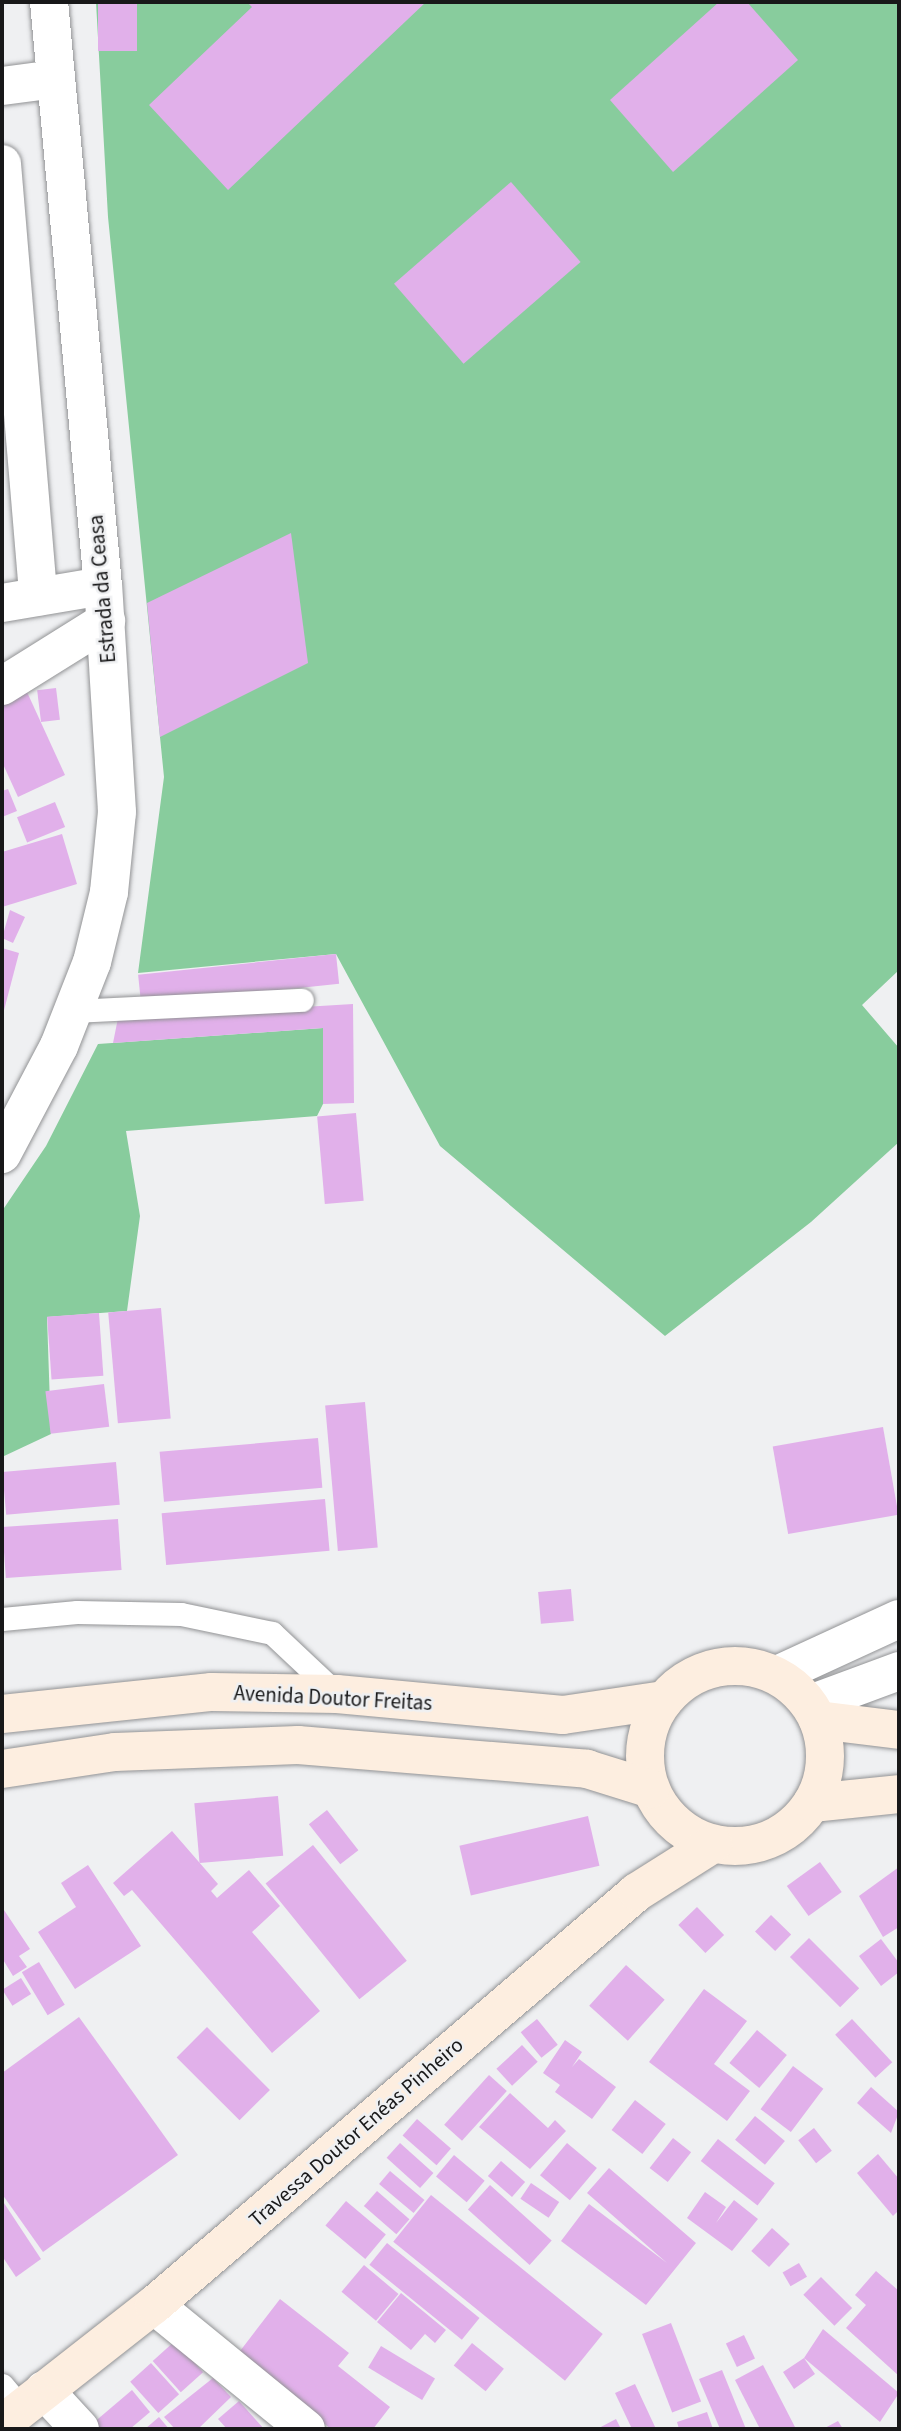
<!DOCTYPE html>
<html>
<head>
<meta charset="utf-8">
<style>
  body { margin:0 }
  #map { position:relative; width:901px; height:2431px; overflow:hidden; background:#eff0f2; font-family:"Source Sans 3",sans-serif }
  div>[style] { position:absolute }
  .forest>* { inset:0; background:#88cc9d }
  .building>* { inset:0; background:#e1b0ea; transform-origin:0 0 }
  .roads { filter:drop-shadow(0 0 2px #929395) drop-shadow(0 0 2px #929395) }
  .service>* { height:23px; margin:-11.5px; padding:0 11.5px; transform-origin:11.5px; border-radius:11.5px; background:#fff }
  .minor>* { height:38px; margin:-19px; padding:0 19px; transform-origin:19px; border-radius:19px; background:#fff }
  .secondary>* { height:38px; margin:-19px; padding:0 19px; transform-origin:19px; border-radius:19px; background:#fdeee0 }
  .secondary>.ring { margin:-19px; padding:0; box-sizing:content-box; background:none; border:38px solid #fdeee0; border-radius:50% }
  span { translate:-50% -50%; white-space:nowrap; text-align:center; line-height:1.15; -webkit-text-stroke:5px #eff0f2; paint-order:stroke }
  .street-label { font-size:21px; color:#181819 }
  .frame { position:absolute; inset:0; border:4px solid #181819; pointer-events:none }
</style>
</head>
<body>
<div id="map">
  <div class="forest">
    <div style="clip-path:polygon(96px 2px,899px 2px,899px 970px,862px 1005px,899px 1048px,899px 1142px,811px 1222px,665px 1336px,440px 1146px,336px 954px,138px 973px,164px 777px,108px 217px)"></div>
    <div style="clip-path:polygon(323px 1028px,323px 1104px,317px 1116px,126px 1131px,140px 1216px,127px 1311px,47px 1317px,51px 1434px,2px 1457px,2px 1211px,46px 1146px,98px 1044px)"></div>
  </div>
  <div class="building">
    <div style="left:98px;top:2px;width:39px;height:49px"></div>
    <div style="clip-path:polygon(247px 2px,426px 2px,228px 190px,149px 105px,252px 7px)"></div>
    <div style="clip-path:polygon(719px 2px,747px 2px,798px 60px,673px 172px,610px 100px)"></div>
    <div style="left:511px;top:182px;width:106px;height:155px;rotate:49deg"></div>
    <div style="clip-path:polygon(291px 533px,308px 663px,160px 737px,147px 603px)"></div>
    <div style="left:56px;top:688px;width:32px;height:19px;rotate:83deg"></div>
    <div style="clip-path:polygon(27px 692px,65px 775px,18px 797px,2px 762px,2px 703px)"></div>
    <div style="clip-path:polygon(8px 789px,17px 811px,2px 817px,2px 791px)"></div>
    <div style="left:55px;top:802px;width:27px;height:41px;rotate:68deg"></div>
    <div style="clip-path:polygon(62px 834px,77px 884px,2px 907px,2px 852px)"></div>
    <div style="clip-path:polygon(10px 910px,25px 917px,13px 943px,2px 938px)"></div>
    <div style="clip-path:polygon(2px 948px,19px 953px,3px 1014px,2px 1014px)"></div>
    <div style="left:336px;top:954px;width:30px;height:199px;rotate:84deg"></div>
    <div style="clip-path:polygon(353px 1004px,354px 1103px,323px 1104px,323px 1028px,113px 1043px,118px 1018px)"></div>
    <div style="left:356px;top:1113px;width:88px;height:39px;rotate:85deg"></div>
    <div style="left:161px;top:1308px;width:111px;height:53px;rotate:85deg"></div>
    <div style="left:99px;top:1313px;width:63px;height:52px;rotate:86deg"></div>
    <div style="left:104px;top:1384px;width:43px;height:59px;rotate:83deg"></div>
    <div style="left:365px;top:1402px;width:146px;height:40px;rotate:85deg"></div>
    <div style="left:883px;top:1427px;width:89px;height:112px;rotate:80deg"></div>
    <div style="left:318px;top:1438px;width:50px;height:159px;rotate:85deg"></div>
    <div style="left:116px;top:1462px;width:43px;height:114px;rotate:85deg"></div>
    <div style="left:325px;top:1499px;width:52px;height:164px;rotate:85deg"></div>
    <div style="left:118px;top:1519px;width:51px;height:116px;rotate:86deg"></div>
    <div style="left:571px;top:1589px;width:32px;height:33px;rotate:85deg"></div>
    <div style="left:278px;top:1796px;width:60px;height:84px;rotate:85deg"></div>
    <div style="left:327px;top:1810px;width:51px;height:23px;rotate:52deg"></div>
    <div style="left:588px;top:1816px;width:51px;height:132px;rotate:77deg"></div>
    <div style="clip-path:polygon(172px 1831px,218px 1884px,211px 1891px,217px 1898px,249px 1870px,280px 1906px,252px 1932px,320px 2011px,272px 2053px,132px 1890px,124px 1896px,113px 1883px)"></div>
    <div style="left:313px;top:1845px;width:149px;height:61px;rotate:51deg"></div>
    <div style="left:820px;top:1862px;width:37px;height:41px;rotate:54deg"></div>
    <div style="clip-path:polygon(88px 1865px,141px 1946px,75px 1989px,38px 1932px,76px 1907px,61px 1883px)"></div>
    <div style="clip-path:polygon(899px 1867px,899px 1927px,883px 1937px,859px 1896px)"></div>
    <div style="clip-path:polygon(2px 1907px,30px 1949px,19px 1956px,27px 1967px,13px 1976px,2px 1958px)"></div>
    <div style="left:697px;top:1907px;width:39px;height:26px;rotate:46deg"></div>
    <div style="left:771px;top:1915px;width:28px;height:23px;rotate:44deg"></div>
    <div style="left:809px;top:1938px;width:71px;height:27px;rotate:45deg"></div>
    <div style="clip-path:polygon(881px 1939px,899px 1963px,899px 1972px,881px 1986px,859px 1956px)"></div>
    <div style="left:39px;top:1962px;width:50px;height:20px;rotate:59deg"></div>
    <div style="left:626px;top:1965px;width:52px;height:55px;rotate:42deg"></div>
    <div style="left:21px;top:1978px;width:19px;height:22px;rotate:58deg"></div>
    <div style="clip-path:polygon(704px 1989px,747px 2021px,714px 2064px,750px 2091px,727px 2121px,649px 2062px)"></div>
    <div style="clip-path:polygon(79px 2017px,178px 2155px,43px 2252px,2px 2194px,2px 2073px)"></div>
    <div style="left:537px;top:2019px;width:33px;height:21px;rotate:51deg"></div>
    <div style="left:852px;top:2019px;width:59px;height:23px;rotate:47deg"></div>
    <div style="left:207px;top:2027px;width:89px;height:43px;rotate:45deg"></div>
    <div style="left:757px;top:2030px;width:39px;height:43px;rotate:40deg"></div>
    <div style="clip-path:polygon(565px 2040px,582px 2052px,572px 2067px,579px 2059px,616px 2087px,592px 2119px,555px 2092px,560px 2085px,543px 2073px)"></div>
    <div style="left:522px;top:2045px;width:23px;height:35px;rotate:47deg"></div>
    <div style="left:793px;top:2066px;width:38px;height:54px;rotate:37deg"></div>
    <div style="left:489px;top:2075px;width:24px;height:67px;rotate:42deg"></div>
    <div style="clip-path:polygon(871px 2087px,899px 2112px,891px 2133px,857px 2103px)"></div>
    <div style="clip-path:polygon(510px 2093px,548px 2128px,555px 2120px,566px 2131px,530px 2169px,479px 2127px)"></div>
    <div style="left:635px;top:2100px;width:39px;height:38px;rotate:38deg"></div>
    <div style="left:755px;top:2116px;width:39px;height:31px;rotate:40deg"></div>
    <div style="left:417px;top:2119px;width:45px;height:22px;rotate:41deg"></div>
    <div style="left:814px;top:2128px;width:29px;height:20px;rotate:52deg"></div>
    <div style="left:673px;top:2138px;width:23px;height:38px;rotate:38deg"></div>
    <div style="left:718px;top:2139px;width:72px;height:28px;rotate:38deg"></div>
    <div style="left:400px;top:2143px;width:45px;height:20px;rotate:42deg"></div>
    <div style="left:567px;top:2143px;width:39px;height:42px;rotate:40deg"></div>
    <div style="clip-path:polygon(878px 2154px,899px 2179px,899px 2210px,893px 2216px,857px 2173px)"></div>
    <div style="left:454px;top:2155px;width:40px;height:28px;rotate:40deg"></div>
    <div style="left:501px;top:2161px;width:32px;height:20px;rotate:41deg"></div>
    <div style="clip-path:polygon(609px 2168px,696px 2243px,646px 2305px,561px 2241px,589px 2204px,667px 2263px,587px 2193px)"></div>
    <div style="left:390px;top:2171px;width:45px;height:17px;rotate:40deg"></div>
    <div style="left:531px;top:2183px;width:34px;height:19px;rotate:34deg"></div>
    <div style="left:490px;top:2185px;width:83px;height:33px;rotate:42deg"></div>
    <div style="left:377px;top:2191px;width:43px;height:20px;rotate:41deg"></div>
    <div style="clip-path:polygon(705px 2192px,726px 2207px,716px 2223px,734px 2200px,758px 2219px,732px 2251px,687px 2218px)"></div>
    <div style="left:431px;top:2195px;width:221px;height:60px;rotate:39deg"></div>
    <div style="clip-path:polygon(2px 2200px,41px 2259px,16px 2277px,2px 2256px)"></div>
    <div style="left:346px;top:2201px;width:52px;height:32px;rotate:40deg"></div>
    <div style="left:772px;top:2228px;width:24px;height:31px;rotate:42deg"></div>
    <div style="left:387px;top:2243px;width:119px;height:28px;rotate:39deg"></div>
    <div style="left:799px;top:2263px;width:16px;height:19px;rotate:60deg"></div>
    <div style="left:364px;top:2265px;width:45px;height:35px;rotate:40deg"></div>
    <div style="clip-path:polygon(876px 2271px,899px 2291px,899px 2376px,846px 2328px,866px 2305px,855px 2295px)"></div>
    <div style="left:821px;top:2277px;width:44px;height:25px;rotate:45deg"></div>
    <div style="clip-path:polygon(401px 2293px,446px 2330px,435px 2343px,425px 2334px,411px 2350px,377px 2322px)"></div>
    <div style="clip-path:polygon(280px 2299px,349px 2353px,338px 2366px,390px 2407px,373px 2429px,331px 2429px,237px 2355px)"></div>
    <div style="left:671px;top:2323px;width:84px;height:31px;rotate:69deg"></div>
    <div style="clip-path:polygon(823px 2329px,899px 2393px,880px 2422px,804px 2358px,815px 2374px,794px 2389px,783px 2372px,804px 2358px)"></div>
    <div style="left:744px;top:2335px;width:26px;height:20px;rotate:65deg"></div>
    <div style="left:175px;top:2341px;width:42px;height:30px;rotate:48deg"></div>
    <div style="left:472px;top:2343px;width:41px;height:29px;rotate:39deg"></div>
    <div style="left:381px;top:2346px;width:63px;height:25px;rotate:31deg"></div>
    <div style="left:151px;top:2363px;width:42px;height:28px;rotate:48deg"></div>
    <div style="clip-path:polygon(763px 2365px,796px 2429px,760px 2429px,735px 2380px)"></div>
    <div style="clip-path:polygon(722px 2370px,746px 2429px,720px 2429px,699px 2379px)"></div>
    <div style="clip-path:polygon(213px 2378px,231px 2397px,198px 2429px,175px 2429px,164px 2417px)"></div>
    <div style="clip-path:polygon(635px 2384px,656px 2429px,632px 2429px,615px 2393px)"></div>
    <div style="clip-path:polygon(132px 2390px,150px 2412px,130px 2429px,96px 2429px,92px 2424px)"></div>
    <div style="clip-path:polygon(239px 2401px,264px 2429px,227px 2429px,218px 2419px)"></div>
    <div style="clip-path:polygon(707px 2412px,713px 2429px,679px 2429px,677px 2422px)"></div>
    <div style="clip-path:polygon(159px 2417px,169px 2429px,145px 2429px)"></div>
    <div style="clip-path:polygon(616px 2419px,621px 2429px,597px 2429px)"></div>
    <div style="clip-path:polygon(838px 2421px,843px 2429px,823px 2429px)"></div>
  </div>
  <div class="roads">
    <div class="service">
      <div style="left:74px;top:1011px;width:228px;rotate:-2.8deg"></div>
      <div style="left:2px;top:1619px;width:75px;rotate:-5.3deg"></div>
      <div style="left:77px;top:1612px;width:104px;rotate:1.1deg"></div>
      <div style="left:181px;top:1614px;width:93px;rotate:11.8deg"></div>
      <div style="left:272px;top:1633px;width:89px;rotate:43.2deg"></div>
      <div style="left:2px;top:2385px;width:30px;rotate:50deg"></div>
    </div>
    <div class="minor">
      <div style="left:2px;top:86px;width:53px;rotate:-7.5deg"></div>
      <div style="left:2px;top:164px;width:434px;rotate:85.2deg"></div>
      <div style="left:2px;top:603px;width:102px;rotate:-9.6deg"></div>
      <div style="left:2px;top:686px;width:123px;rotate:-32deg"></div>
      <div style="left:2px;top:1154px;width:122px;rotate:-62.2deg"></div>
      <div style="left:59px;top:1046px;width:90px;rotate:-68.6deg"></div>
      <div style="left:92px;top:962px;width:72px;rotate:-76.3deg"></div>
      <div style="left:109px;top:892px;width:80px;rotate:-84.3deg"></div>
      <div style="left:117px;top:812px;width:226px;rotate:-93.5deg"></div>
      <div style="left:103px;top:586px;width:586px;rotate:-95.28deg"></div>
      <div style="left:777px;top:1675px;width:134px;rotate:-24.7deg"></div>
      <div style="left:810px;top:1704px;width:95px;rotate:-20.3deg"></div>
      <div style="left:154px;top:2305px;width:196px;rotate:39.2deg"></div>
      <div style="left:44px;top:2390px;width:53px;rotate:47.3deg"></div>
    </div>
    <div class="secondary">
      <div class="ring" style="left:645px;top:1666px;width:142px;height:142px"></div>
      <div style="left:2px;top:1714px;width:211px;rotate:-6deg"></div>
      <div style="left:212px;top:1692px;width:125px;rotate:0.9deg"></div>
      <div style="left:337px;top:1694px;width:227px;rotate:5.3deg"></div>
      <div style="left:563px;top:1715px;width:102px;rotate:-8.4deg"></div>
      <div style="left:818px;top:1720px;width:82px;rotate:7deg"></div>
      <div style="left:2px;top:1769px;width:114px;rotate:-8.6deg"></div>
      <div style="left:115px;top:1752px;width:183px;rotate:-2.2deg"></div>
      <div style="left:298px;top:1745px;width:290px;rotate:4.7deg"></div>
      <div style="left:587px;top:1769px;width:67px;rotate:17.4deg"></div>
      <div style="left:812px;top:1803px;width:87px;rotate:-5.9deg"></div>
      <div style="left:2px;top:2424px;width:193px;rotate:-38.1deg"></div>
      <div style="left:154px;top:2305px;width:635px;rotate:-40.53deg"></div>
      <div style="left:637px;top:1892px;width:90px;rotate:-32.3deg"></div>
    </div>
  </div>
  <div class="street-label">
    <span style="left:102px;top:589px;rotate:-95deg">Estrada da Ceasa</span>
    <span style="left:333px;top:1698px;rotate:3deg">Avenida Doutor Freitas</span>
    <span style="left:356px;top:2132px;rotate:-41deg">Travessa Doutor Enéas Pinheiro</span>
  </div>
  <div class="frame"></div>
</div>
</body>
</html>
